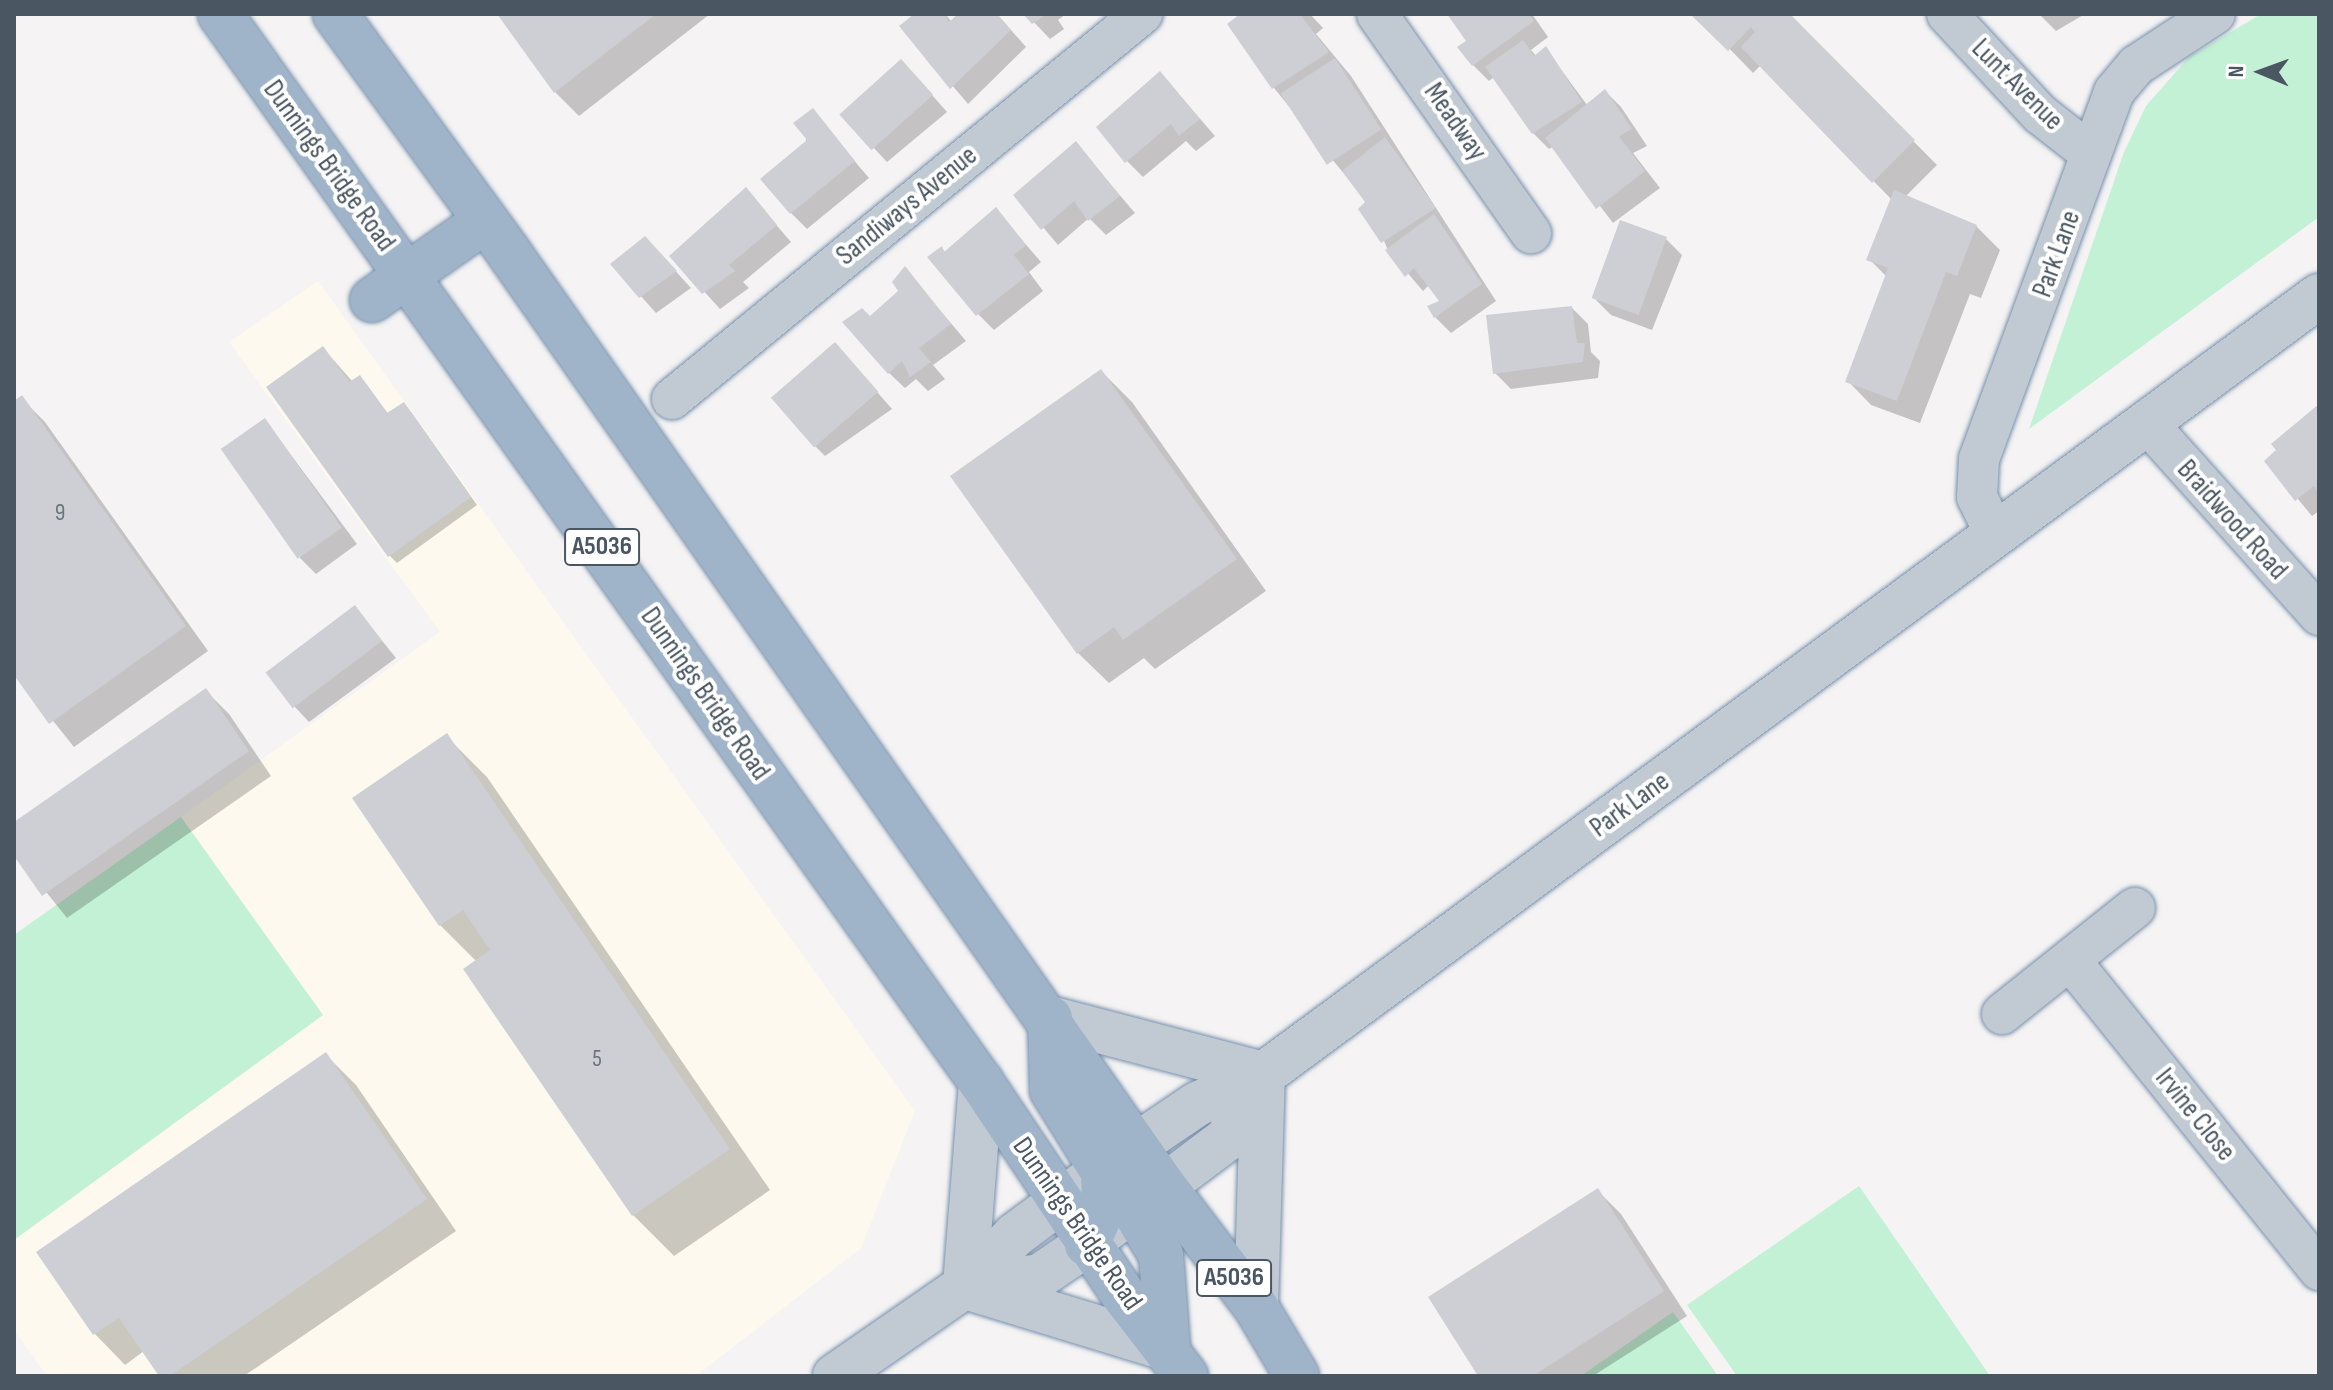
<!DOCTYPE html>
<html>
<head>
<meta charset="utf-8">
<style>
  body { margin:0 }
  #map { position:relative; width:2333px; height:1390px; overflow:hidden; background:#f5f3f3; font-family:"Sofia Sans Condensed",sans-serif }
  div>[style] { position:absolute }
  .commercial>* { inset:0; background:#fdf9ef }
  .green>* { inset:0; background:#c3f1d5 }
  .shadow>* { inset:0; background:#0003 }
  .building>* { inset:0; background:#cdcfd5; transform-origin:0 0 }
  .roads { filter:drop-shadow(0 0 2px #7690ad) drop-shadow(0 0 2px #7690ad) }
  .minor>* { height:40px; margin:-20px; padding:0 20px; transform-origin:20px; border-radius:20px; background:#c1cad2 }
  .tertiary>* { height:44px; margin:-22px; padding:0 22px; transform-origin:22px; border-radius:22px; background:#c1cad2 }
  .trunk>* { height:44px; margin:-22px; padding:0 22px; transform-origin:22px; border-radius:22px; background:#9fb4c9 }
  span { translate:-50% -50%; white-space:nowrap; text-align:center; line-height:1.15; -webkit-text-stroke:8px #fff; paint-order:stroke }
  .number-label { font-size:24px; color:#6b747e }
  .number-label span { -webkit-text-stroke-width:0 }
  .shield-label span { padding:2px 6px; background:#fff; border:2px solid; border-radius:6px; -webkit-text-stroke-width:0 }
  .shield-label { font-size:26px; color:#4a5661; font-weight:700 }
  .street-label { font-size:28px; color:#4a5661 }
  .frame { position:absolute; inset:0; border:16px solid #4a5661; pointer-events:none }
  .north { position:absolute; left:2221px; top:32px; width:80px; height:80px; -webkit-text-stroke:6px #fff; paint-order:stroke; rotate:271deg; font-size:22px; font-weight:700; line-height:32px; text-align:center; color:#4a5661 }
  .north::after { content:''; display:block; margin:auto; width:28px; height:36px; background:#4a5661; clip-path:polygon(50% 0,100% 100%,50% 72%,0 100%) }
</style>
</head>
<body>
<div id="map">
  <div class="commercial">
    <div style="clip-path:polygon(318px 281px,915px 1111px,861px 1248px,696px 1376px,47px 1376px,14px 1330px,14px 1240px,323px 1015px,181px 817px,440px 632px,229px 342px)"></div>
  </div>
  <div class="green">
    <div style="clip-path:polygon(2261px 14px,2319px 14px,2319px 217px,2029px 429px,2124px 152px,2146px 106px,2189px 57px)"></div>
    <div style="clip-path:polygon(181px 817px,323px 1015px,14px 1240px,14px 935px)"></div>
    <div style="clip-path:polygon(1859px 1186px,1937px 1299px,1990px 1376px,1737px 1376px,1687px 1305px)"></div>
    <div style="clip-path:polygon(1673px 1312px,1718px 1376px,1581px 1376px)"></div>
  </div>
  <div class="shadow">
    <div style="clip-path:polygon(499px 14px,710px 14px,579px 116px,555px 92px)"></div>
    <div style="clip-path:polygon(918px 14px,945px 14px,952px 22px,962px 14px,997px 14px,1026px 47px,968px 104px,902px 26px)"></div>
    <div style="clip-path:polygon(1026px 14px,1066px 14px,1058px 20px,1064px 29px,1050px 39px)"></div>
    <div style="clip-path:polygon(1243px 14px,1310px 14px,1323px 28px,1316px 34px,1351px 76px,1496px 301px,1451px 333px,1435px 317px,1430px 307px,1442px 302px,1429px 285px,1423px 291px,1388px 250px,1367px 202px,1274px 88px,1230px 24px)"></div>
    <div style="clip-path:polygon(1449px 14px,1532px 14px,1548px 37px,1531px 50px,1537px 57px,1546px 49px,1587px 105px,1605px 91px,1621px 107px,1647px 146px,1633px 153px,1660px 188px,1613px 223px,1554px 146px,1549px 149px,1533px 133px,1494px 77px,1489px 81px,1473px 65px,1469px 42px)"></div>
    <div style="clip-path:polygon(1696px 14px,1787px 14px,1937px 165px,1905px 197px,1976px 226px,2000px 250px,1981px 298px,1970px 294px,1920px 423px,1871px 405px,1848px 381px,1887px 277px,1869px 259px,1892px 200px,1761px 65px,1753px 73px)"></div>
    <div style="clip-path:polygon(2039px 14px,2085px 14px,2056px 31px)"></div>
    <div style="clip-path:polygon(1160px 73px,1215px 136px,1196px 151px,1186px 141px,1143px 177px,1127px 161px)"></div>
    <div style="clip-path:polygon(917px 78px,947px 112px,887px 162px,842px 114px)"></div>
    <div style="clip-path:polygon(812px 111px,869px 178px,807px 229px,791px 213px)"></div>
    <div style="clip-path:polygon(1076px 144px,1135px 213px,1106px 235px,1089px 218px,1058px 245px,1016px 195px)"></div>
    <div style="clip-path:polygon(746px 190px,791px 242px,743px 282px,749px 288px,720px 309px,672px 256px)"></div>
    <div style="clip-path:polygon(996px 210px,1041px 262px,1029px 272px,1043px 291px,994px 330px,978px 314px,942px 248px,946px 253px)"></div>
    <div style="clip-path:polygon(1666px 239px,1682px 255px,1652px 330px,1611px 315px,1595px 299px)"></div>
    <div style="clip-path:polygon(661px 255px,691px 288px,656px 313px,613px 265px)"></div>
    <div style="clip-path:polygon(905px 269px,966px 341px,933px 365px,945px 379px,928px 391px,916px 379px,905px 388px,889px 373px,870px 319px,901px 292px)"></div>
    <div style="clip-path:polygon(1572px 308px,1588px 324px,1591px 352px,1600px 361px,1598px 378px,1511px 389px,1495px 373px)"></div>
    <div style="clip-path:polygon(323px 348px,353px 382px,367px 385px,389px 415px,411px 412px,477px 505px,397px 563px,389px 555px)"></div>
    <div style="clip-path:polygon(850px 361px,892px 409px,825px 456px,809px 440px)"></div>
    <div style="clip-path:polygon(1101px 371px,1132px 402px,1266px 591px,1155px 669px,1144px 658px,1109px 683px,1078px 653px)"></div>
    <div style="clip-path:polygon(21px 398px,45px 422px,208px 651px,74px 747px,14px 672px,14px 403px)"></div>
    <div style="clip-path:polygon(2319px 407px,2319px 511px,2312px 516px,2267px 462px)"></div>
    <div style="clip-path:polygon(265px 420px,357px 544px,316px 574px,300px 558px)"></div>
    <div style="clip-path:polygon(355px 607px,396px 658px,309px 722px,294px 706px)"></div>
    <div style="clip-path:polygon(206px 691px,229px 714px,271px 776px,67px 918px,14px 852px,14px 824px)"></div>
    <div style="clip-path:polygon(446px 736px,487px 777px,770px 1190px,674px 1256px,633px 1215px,477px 962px,440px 925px,354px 799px)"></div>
    <div style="clip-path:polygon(326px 1055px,356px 1085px,456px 1231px,244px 1376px,161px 1376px,144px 1351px,125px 1365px,95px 1334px,39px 1252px)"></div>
    <div style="clip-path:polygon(1597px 1190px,1621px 1214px,1687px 1316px,1593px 1376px,1480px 1376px)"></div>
  </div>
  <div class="building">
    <div style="clip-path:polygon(497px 14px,656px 14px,554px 93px)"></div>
    <div style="clip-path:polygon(914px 14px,944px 14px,949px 22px,958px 14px,997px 14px,1011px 30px,950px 89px,899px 26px)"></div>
    <div style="clip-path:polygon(1023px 14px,1047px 14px,1032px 24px)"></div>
    <div style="clip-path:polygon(1240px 14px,1305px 14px,1302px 17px,1329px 52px,1272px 89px,1227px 24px)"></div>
    <div style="clip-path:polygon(1447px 14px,1529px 14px,1534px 21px,1472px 66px,1457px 47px,1466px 41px)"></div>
    <div style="clip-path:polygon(1690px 14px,1790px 14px,1915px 140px,1872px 183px,1741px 47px,1755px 32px,1751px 27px,1728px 51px)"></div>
    <div style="clip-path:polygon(1523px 40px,1534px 56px,1546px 46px,1582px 102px,1532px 134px,1485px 67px)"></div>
    <div style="left:1335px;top:58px;width:85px;height:65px;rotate:57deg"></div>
    <div style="left:901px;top:59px;width:48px;height:83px;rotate:48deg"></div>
    <div style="clip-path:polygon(1160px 71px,1200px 119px,1179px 136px,1171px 124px,1125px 163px,1096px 127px)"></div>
    <div style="clip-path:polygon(1605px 89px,1632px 129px,1619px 136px,1645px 171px,1596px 209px,1545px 138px)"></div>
    <div style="clip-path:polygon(813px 108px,855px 161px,790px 214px,760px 179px,807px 140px,793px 123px)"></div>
    <div style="clip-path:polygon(1385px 137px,1436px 208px,1381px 243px,1358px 209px,1365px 202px,1342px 171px)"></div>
    <div style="clip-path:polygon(1076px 141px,1120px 196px,1088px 221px,1074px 201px,1041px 230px,1013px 195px)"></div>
    <div style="clip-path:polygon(746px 187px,777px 225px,729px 265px,735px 271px,702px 294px,669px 256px)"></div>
    <div style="clip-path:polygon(1894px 190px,1977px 225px,1957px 276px,1946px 272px,1897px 401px,1845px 382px,1888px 268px,1866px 260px)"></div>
    <div style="clip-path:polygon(996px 207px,1026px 245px,1014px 255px,1029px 274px,976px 316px,927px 257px,942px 246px,944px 252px)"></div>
    <div style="clip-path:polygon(1434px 214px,1482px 284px,1434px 318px,1427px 306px,1439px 301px,1414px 268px,1405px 277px,1385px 250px)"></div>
    <div style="left:1620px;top:220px;width:50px;height:83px;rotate:20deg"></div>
    <div style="clip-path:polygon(645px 236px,677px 271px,639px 298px,610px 264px)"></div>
    <div style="clip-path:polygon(905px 266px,951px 324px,919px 348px,931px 362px,910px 377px,902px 361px,888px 374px,842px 322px,862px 308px,870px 316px,898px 291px,892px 282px)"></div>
    <div style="clip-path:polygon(1572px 306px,1577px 343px,1585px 343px,1583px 362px,1493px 374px,1486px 315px)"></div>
    <div style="left:835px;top:342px;width:66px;height:85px;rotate:49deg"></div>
    <div style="clip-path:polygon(323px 346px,349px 382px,360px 375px,387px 413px,404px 402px,471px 497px,388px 557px,266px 387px)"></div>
    <div style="clip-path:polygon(1101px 369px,1237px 559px,1123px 640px,1114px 627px,1077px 654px,950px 476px)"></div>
    <div style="clip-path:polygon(22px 395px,186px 626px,49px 724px,14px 675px,14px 401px)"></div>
    <div style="clip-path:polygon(2319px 404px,2319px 494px,2314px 486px,2295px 501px,2264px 461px,2276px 450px,2271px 444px)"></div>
    <div style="left:265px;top:418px;width:134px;height:54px;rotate:55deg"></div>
    <div style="left:355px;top:605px;width:45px;height:112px;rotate:53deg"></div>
    <div style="clip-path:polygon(206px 688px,249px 751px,42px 896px,14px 856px,14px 822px)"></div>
    <div style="clip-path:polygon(447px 733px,730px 1149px,632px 1216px,463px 969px,490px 950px,463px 910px,439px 926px,352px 798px)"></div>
    <div style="clip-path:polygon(326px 1052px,427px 1199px,170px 1376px,159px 1376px,119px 1318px,93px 1335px,36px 1252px)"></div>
    <div style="clip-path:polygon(1598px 1188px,1664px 1291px,1533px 1376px,1478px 1376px,1428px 1297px)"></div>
  </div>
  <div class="roads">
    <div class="minor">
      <div style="left:1377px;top:14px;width:268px;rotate:54.9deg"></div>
      <div style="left:1947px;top:14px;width:137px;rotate:47.1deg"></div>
      <div style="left:2040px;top:114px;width:65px;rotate:38.1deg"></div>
      <div style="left:672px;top:399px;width:608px;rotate:-39.32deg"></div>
      <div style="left:2147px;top:423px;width:258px;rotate:48.1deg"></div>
      <div style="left:1996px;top:536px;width:43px;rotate:-116deg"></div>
      <div style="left:1977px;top:497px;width:38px;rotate:-87deg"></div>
      <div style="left:1979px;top:459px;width:391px;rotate:-69.8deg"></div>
      <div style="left:2114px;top:92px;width:35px;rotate:-50deg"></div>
      <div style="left:2137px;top:65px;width:93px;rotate:-33.2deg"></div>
      <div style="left:2070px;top:960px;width:398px;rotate:51.2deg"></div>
      <div style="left:2002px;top:1014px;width:170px;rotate:-38.6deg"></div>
    </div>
    <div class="tertiary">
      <div style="left:1050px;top:1018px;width:221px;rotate:14.7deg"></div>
      <div style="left:965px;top:1286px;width:76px;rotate:-7.6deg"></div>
      <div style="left:1040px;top:1276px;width:57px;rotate:-34.2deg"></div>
      <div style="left:1087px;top:1244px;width:175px;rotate:-36.9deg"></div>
      <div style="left:1227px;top:1139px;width:75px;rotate:-60.4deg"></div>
      <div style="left:965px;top:1286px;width:205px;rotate:-85.5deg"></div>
      <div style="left:975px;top:1290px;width:202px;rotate:17deg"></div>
      <div style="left:1256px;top:1307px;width:231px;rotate:-88.3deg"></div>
      <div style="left:835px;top:1376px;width:158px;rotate:-34.7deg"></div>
      <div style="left:965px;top:1286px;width:71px;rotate:-45.6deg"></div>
      <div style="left:1015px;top:1235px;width:153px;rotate:-36.5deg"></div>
      <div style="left:1138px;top:1144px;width:71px;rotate:-34.1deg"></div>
      <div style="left:1197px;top:1104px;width:73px;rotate:-24.1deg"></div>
      <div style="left:1264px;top:1074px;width:1311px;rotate:-36.41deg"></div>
    </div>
    <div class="trunk">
      <div style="left:220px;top:14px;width:1311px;rotate:54.53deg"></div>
      <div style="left:981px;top:1082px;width:254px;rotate:56.2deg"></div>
      <div style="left:1122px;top:1293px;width:105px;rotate:52.4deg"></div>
      <div style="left:335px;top:14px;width:296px;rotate:53.9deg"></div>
      <div style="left:509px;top:253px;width:1139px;rotate:54.94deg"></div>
      <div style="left:1163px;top:1185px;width:153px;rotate:52.7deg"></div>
      <div style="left:1256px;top:1307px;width:80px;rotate:59.3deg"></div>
      <div style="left:372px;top:300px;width:138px;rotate:-35deg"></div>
      <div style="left:1050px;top:1018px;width:72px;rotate:88.4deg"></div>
      <div style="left:1052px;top:1090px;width:97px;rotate:58.1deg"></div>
      <div style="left:1103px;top:1172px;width:35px;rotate:88deg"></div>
      <div style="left:1104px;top:1207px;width:41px;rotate:114.7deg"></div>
      <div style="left:1135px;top:1153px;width:28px;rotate:105deg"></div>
      <div style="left:1128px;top:1180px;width:29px;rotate:80deg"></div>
      <div style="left:1133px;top:1209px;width:54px;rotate:58.7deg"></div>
      <div style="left:1161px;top:1255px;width:94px;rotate:85.7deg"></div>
    </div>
  </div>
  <div class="number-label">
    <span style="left:60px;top:513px">9</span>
    <span style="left:597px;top:1059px">5</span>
  </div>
  <div class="shield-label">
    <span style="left:602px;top:547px">A5036</span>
    <span style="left:1234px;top:1278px">A5036</span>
  </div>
  <div class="street-label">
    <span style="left:2017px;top:85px;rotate:45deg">Lunt Avenue</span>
    <span style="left:1455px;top:122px;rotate:55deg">Meadway</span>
    <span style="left:329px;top:166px;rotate:54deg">Dunnings Bridge Road</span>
    <span style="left:907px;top:206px;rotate:-39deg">Sandiways Avenue</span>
    <span style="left:2057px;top:254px;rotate:-70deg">Park Lane</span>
    <span style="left:2232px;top:520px;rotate:48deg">Braidwood Road</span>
    <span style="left:705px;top:694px;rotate:55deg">Dunnings Bridge Road</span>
    <span style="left:1630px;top:805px;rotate:-36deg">Park Lane</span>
    <span style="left:2195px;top:1115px;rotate:51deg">Irvine Close</span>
    <span style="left:1077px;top:1224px;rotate:55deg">Dunnings Bridge Road</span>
  </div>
  <div class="frame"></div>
  <div class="north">N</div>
</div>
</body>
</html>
